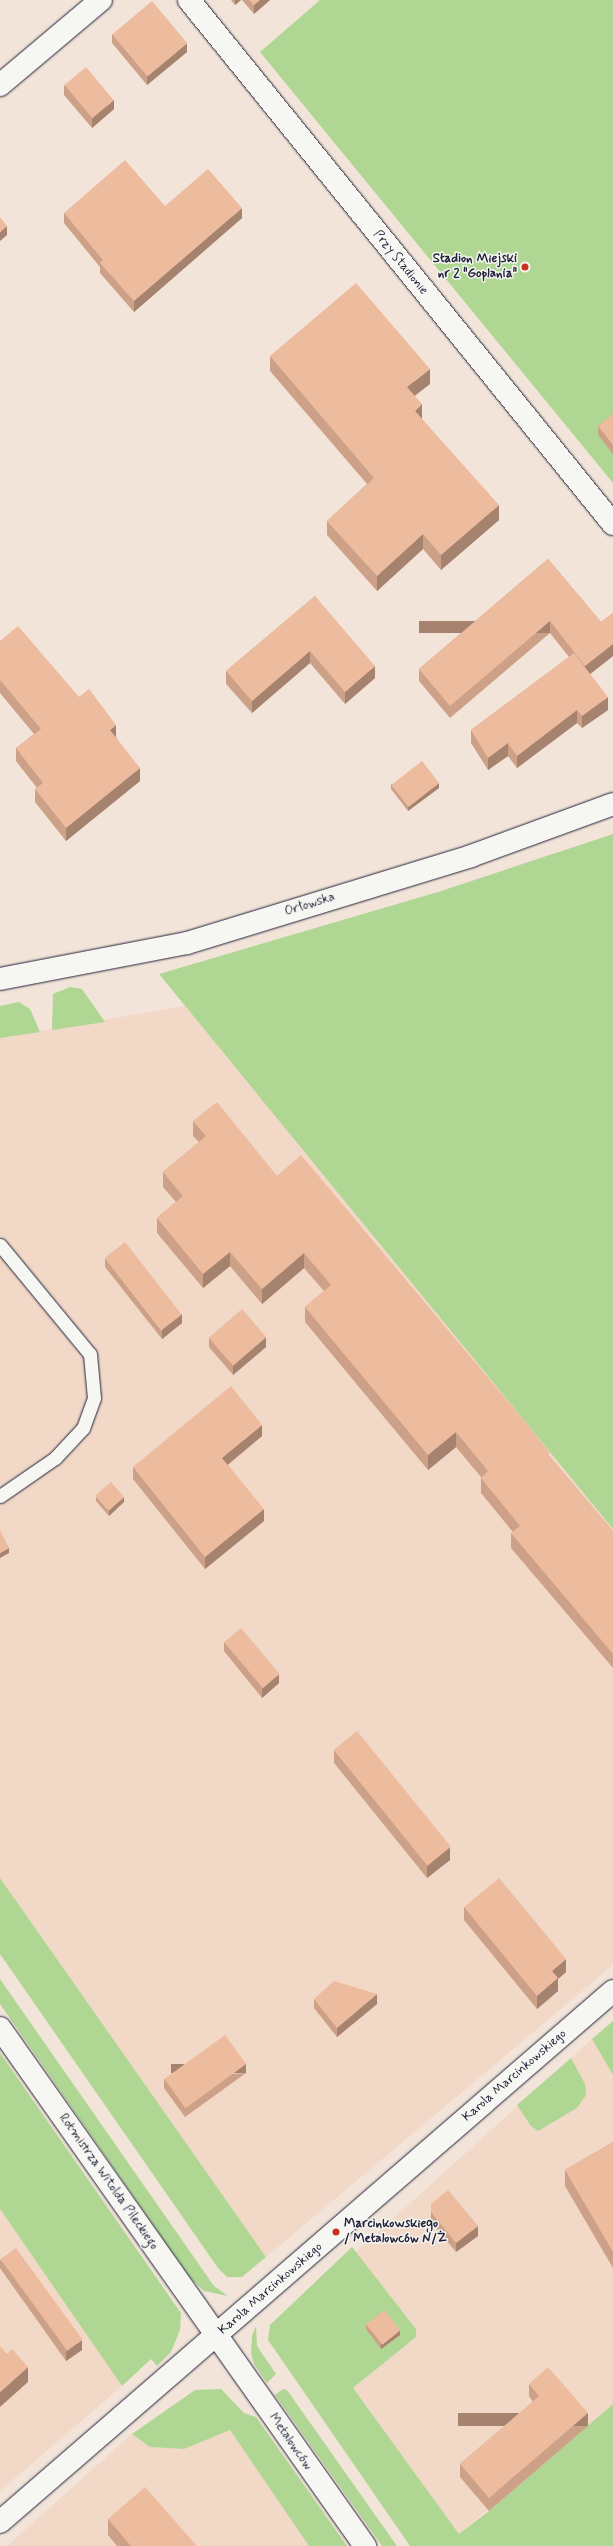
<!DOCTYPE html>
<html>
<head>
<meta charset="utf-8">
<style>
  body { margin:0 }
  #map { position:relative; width:613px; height:2546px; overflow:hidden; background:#f3e4d9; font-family:Mynerve,sans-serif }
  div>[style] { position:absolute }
  .built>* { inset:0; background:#f1d8c7 }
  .green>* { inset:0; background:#afd793 }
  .roads { filter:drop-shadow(0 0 1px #22223b) drop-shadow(0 0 1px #22223b) }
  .service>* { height:13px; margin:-6.5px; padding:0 6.5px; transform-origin:6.5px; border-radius:6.5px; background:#f6f6f2 }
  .minor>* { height:22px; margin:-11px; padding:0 11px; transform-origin:11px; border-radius:11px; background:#f6f6f2 }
  .tertiary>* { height:22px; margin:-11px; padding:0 11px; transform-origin:11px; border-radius:11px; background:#f6f6f2 }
  .wall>* { inset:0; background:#cca188 }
  .shaded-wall>* { inset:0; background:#a6836f; transform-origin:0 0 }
  .building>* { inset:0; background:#edbb9e; transform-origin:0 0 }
  .dots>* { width:11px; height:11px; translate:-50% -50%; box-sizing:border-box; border:2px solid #f6f6f2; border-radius:50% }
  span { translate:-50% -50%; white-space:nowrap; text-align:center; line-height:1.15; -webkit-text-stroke:3px #f6f6f2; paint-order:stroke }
  .poi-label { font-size:13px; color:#22223b; font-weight:700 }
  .right { translate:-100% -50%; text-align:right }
  .left { translate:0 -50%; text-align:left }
  .street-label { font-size:13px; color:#22223b }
</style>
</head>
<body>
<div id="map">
  <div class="built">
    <div style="clip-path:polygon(185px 1006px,613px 1529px,613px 1965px,266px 2257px,0 1878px,0 1038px)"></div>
    <div style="clip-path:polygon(592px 2039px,613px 2075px,613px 2404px,459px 2534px,353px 2388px,416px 2337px,416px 2329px,355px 2253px)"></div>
    <div style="clip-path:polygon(0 2209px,122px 2386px,0 2491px)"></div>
    <div style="clip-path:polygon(230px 2430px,309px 2546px,7px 2546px,132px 2434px,150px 2447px,184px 2449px)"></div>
  </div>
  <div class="green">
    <div style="clip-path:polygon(320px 0,613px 0,613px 483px,260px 52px)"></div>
    <div style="clip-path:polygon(613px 834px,613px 1529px,159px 974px,438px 892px)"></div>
    <div style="clip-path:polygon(70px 987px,82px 989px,105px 1022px,52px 1030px,53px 994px)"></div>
    <div style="clip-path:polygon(19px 1002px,30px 1009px,40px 1032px,0 1038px,0 1006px)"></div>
    <div style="clip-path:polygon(0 1878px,266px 2257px,242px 2277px,227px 2277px,218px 2268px,0 1954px)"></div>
    <div style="clip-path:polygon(0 1979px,214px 2286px,228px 2296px,204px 2291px,190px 2278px,0 2004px)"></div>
    <div style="clip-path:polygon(613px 2021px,613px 2075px,592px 2039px)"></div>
    <div style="clip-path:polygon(0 2053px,181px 2313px,180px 2330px,171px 2352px,157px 2366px,151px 2359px,122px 2386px,0 2209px)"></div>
    <div style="clip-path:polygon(571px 2058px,585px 2084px,586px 2095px,577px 2108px,538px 2131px,531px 2126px,517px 2105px)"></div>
    <div style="clip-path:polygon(352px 2247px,416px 2329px,416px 2337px,353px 2388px,459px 2534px,489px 2511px,613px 2404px,613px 2546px,410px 2546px,268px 2340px,270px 2325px)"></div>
    <div style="clip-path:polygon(256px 2326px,257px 2346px,276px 2374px,267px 2383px,254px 2364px,251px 2353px,252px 2336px)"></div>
    <div style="clip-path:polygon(221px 2389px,244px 2413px,256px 2417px,347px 2546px,309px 2546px,230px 2430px,184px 2449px,150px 2447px,132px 2434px,195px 2390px)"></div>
    <div style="clip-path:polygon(283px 2389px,287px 2390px,397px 2546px,382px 2546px,275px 2395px)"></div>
  </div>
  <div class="roads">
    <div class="service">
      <div style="left:0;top:1245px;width:141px;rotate:50.5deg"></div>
      <div style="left:90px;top:1354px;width:44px;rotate:84.8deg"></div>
      <div style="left:94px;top:1398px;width:32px;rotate:110deg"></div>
      <div style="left:83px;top:1428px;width:41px;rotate:133deg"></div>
      <div style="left:55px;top:1458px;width:67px;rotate:145.4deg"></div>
    </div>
    <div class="minor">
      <div style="left:189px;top:0;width:674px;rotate:51.02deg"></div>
      <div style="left:0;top:85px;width:132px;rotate:-40.1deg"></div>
    </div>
    <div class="tertiary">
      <div style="left:0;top:979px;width:190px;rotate:-10.9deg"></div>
      <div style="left:187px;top:943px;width:297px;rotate:-17deg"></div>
      <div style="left:471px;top:856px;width:151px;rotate:-20.1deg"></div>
      <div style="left:0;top:2028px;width:634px;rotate:54.83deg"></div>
      <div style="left:0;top:2522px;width:811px;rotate:-40.9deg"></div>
    </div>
  </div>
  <div class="wall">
    <div style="clip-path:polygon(231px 0,241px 0,235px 5px)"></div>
    <div style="clip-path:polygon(242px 0,270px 0,254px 14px)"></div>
    <div style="clip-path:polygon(112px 34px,187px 52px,147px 85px,112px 43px)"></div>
    <div style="clip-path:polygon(64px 85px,114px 109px,92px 128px,64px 95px)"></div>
    <div style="clip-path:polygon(165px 206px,242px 218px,134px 312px,100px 273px,100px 267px,64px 223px,64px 213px)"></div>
    <div style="clip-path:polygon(270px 356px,430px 384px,415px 396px,422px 419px,499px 520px,441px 570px,423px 549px,377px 591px,327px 535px,327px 521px,367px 484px,270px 371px)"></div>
    <div style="clip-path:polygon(613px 414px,613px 454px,598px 435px,598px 426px)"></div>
    <div style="clip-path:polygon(548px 559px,601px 622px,613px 613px,613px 656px,590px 674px,608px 710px,582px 728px,577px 723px,517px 768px,508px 756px,488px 770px,471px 743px,471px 730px,569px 657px,550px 633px,450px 718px,419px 681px,419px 669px)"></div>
    <div style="clip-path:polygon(315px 596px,375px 678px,345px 704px,310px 663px,252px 713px,226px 684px,226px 671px)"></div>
    <div style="clip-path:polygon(0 641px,79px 697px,116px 737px,140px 781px,66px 841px,35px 802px,35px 789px,37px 788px,16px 761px,16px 748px,34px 734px,0 693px)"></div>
    <div style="clip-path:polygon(391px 784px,439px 788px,408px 811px,391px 789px)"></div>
    <div style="clip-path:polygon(193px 1121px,277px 1176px,550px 1457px,613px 1531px,613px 1668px,511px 1548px,511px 1533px,513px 1532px,481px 1493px,481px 1477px,456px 1447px,428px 1470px,305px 1322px,305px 1307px,324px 1291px,304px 1268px,262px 1304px,230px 1266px,203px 1288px,157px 1233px,157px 1218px,176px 1202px,163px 1187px,163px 1172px,199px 1142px,193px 1136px)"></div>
    <div style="clip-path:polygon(105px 1258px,182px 1323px,162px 1339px,105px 1267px)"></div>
    <div style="clip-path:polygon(209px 1338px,266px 1347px,233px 1375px,209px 1347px)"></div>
    <div style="clip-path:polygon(262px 1436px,228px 1465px,264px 1521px,205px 1569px,133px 1479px,133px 1467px)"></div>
    <div style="clip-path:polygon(96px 1496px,124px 1502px,109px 1516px,96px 1501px)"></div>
    <div style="clip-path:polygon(224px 1642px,279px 1683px,262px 1698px,224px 1651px)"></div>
    <div style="clip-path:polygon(334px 1750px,450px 1860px,427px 1878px,334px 1763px)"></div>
    <div style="clip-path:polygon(464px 1907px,566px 1972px,558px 1979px,558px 1991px,537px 2009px,464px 1920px)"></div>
    <div style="clip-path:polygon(314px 1999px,377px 2004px,337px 2037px,314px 2008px)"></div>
    <div style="clip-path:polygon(246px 2073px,185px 2117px,164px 2088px,164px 2079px)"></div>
    <div style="clip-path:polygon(613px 2142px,613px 2268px,565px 2186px,565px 2170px)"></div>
    <div style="clip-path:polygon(431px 2212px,478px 2236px,456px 2252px,431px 2222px)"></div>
    <div style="clip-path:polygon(0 2259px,82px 2350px,66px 2361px,0 2268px)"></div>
    <div style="clip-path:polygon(366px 2324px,400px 2335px,381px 2349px,366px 2329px)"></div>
    <div style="clip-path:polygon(529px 2384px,588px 2426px,489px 2511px,460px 2477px,460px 2464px,533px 2402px,529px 2396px)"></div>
    <div style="clip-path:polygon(108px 2519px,197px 2546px,117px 2546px,108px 2535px)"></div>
  </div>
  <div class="shaded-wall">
    <div style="clip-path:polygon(235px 0,241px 0,235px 5px)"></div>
    <div style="clip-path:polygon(260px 0,270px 0,254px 14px,254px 5px)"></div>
    <div style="clip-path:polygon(187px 43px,187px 52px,147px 85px,147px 76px)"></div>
    <div style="clip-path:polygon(114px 100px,114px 109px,92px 128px,92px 119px)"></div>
    <div style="clip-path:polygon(242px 208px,242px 218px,134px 312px,134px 301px)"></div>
    <div style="clip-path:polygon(7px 226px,7px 235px,0 241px,0 232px)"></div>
    <div style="clip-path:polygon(430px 369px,430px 384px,407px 401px,407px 387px)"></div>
    <div style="clip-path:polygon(422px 404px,422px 419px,415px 411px)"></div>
    <div style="clip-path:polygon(499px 505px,499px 520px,441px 570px,441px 555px)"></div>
    <div style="clip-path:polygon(423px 534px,423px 549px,377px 591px,377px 576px)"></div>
    <div style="left:550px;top:621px;width:12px;height:131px;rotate:90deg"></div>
    <div style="clip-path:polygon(613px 644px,613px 656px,585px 678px,585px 666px)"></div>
    <div style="clip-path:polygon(310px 651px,310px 663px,252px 713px,252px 701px)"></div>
    <div style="clip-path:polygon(375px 666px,375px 678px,345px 704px,345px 692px)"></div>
    <div style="clip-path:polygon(608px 697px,608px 710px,582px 728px,582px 716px)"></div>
    <div style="clip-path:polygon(577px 710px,577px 723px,517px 768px,517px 756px)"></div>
    <div style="clip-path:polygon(116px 725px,116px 737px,110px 743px,110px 730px)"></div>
    <div style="clip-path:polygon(508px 743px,508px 756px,488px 770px,488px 758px)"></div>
    <div style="clip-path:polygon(140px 768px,140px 781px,66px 841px,66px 828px)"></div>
    <div style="clip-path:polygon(439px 783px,439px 788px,408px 811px,408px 807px)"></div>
    <div style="clip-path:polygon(230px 1252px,230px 1266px,203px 1288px,203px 1274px)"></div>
    <div style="clip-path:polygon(304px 1253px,304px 1268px,262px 1304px,262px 1289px)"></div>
    <div style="clip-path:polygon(182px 1314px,182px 1323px,162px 1339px,162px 1330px)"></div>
    <div style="clip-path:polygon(266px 1337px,266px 1347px,233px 1375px,233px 1366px)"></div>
    <div style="clip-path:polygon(262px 1425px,262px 1436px,222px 1469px,222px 1458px)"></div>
    <div style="clip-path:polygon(456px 1432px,456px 1447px,428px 1470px,428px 1455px)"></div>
    <div style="clip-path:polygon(124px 1497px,124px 1502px,109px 1516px,109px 1511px)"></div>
    <div style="clip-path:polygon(264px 1509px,264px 1521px,205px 1569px,205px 1557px)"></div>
    <div style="clip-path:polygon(9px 1548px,9px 1553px,0 1558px,0 1553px)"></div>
    <div style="clip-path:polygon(279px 1674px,279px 1683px,262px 1698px,262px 1689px)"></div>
    <div style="clip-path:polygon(450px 1847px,450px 1860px,427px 1878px,427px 1865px)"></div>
    <div style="clip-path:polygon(566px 1959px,566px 1972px,558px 1979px,558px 1991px,537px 2009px,537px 1996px,552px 1971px)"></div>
    <div style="clip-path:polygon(377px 1994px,377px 2004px,337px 2037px,337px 2028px)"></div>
    <div style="left:246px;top:2064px;width:9px;height:75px;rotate:90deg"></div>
    <div style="clip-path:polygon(478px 2226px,478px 2236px,456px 2252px,456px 2243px)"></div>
    <div style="clip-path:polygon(400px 2330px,400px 2335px,381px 2349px,381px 2344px)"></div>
    <div style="clip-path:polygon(82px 2340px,82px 2350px,66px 2361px,66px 2352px)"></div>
    <div style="clip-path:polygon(28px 2367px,28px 2382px,0 2407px,0 2392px)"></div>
    <div style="left:588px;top:2413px;width:13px;height:130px;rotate:90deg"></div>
  </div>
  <div class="building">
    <div style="clip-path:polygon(249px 0,260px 0,254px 5px)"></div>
    <div style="left:152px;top:1px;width:55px;height:52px;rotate:50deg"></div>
    <div style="left:86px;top:67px;width:43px;height:28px;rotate:50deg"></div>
    <div style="clip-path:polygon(125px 160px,165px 206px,208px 169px,242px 208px,134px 301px,100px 263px,103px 260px,64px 213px)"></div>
    <div style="clip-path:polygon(0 217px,7px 226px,0 232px)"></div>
    <div style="clip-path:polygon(356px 283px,430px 369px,407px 387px,422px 404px,415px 411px,499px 505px,441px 555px,423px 534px,377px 576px,327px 521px,374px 478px,270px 356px)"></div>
    <div style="clip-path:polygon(613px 414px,613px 445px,598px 426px)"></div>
    <div style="clip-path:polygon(548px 559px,601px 622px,613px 613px,613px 644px,585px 666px,550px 621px,450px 706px,419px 669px)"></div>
    <div style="clip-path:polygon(315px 596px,375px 666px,345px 692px,310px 651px,252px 701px,226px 671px)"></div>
    <div style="clip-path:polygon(18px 626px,79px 697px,89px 689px,116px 725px,110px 730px,140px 768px,66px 828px,35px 789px,43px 783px,16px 748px,41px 729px,0 680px,0 641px)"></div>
    <div style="clip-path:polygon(574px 653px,608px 697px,582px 716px,577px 710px,517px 756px,508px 743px,488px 758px,471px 730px)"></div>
    <div style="left:422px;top:761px;width:28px;height:39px;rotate:52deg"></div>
    <div style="clip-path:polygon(217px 1102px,277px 1176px,301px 1155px,527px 1424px,550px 1453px,548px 1455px,613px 1531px,613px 1654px,511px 1533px,520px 1526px,481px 1478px,488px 1471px,456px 1432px,428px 1455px,305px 1307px,331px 1285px,304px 1253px,262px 1289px,230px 1252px,203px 1274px,157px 1218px,183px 1196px,163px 1172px,206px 1136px,193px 1121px)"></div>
    <div style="left:125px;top:1242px;width:92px;height:26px;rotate:52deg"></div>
    <div style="left:242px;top:1309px;width:37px;height:44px;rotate:49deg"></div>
    <div style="clip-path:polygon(231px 1386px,262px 1425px,222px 1458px,264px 1509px,205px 1557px,133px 1467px)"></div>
    <div style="left:111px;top:1482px;width:20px;height:21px;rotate:49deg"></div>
    <div style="clip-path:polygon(0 1530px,9px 1548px,0 1553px)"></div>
    <div style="left:241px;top:1628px;width:60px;height:22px;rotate:50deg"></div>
    <div style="left:357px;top:1731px;width:149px;height:30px;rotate:51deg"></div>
    <div style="clip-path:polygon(499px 1878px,566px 1959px,552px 1971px,558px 1978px,537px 1996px,464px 1907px)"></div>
    <div style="clip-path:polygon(334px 1981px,377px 1994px,337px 2028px,314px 1999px)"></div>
    <div style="left:225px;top:2035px;width:36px;height:75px;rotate:54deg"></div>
    <div style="clip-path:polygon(613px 2142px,613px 2252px,565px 2170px)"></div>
    <div style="clip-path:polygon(448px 2190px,478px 2226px,456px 2243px,431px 2212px,431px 2204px)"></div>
    <div style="left:16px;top:2248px;width:113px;height:19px;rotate:54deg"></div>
    <div style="left:384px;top:2310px;width:26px;height:23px;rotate:51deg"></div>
    <div style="clip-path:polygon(0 2346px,7px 2354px,12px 2349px,28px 2367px,0 2392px)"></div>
    <div style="clip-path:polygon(548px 2367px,588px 2413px,489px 2498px,460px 2464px,539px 2396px,529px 2384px)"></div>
    <div style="clip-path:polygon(145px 2487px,197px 2546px,131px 2546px,108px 2519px)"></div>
  </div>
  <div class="dots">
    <div style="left:525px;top:267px;background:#c8321e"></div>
    <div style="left:336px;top:2232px;background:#c8321e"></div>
  </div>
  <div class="poi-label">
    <span class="right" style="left:517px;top:267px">Stadion Miejski<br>nr 2 "Goplania"</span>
    <span class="left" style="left:344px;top:2232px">Marcinkowskiego<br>/ Metalowców N/Ż</span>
  </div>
  <div class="street-label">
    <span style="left:400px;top:263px;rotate:51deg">Przy Stadionie</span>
    <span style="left:310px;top:905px;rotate:-17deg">Orłowska</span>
    <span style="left:515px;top:2076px;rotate:-41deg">Karola Marcinkowskiego</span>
    <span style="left:108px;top:2182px;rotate:55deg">Rotmistrza Witolda Pileckiego</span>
    <span style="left:271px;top:2289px;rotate:-41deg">Karola Marcinkowskiego</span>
    <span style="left:290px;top:2442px;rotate:55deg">Metalowców</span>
  </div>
</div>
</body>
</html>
